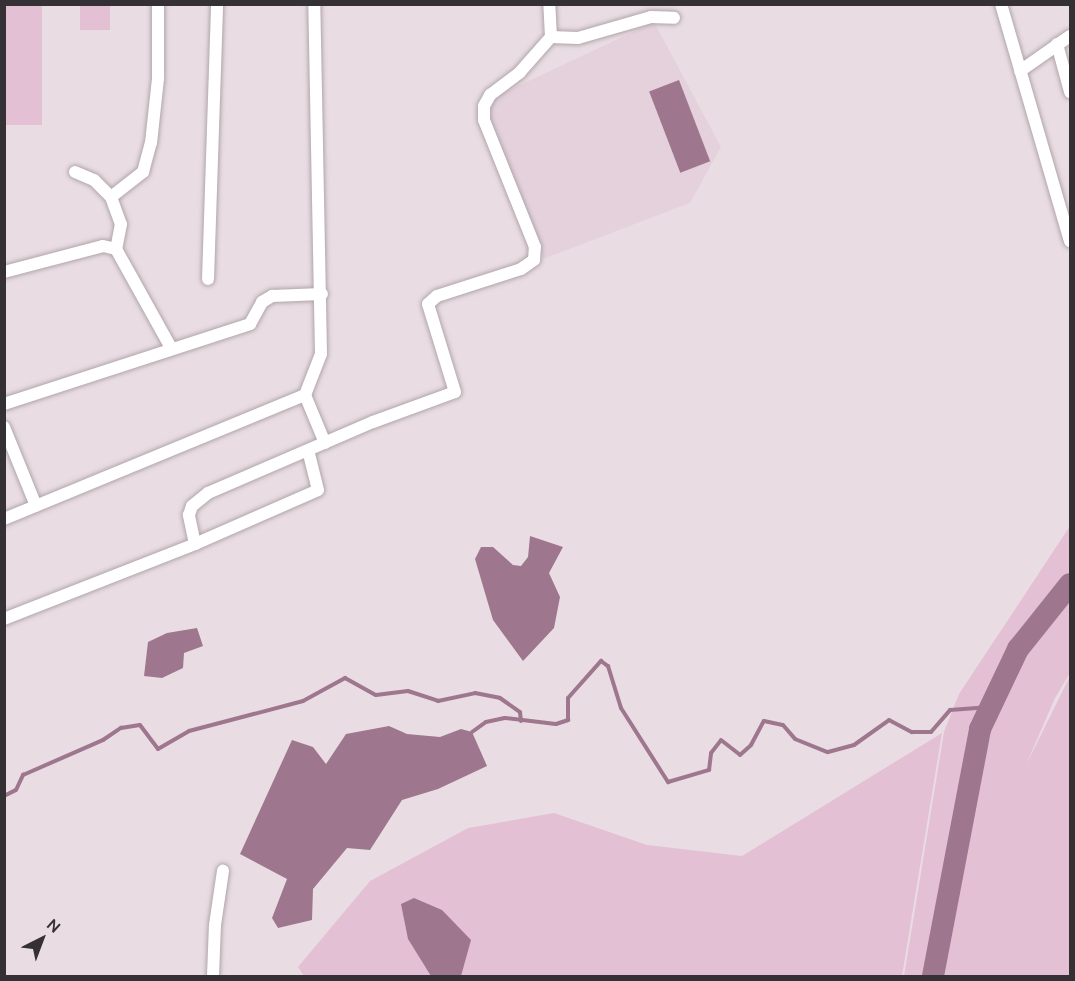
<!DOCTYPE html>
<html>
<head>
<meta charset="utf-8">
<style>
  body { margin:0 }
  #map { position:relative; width:1075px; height:981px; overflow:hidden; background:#e9dde3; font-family:Ubuntu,sans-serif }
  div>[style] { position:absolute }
  .built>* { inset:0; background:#e4d1dc }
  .green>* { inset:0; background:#e4c0d5; transform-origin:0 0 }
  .water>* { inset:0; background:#9e768e; transform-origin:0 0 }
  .stream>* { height:4px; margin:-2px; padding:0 2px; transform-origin:2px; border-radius:2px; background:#9e768e }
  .river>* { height:22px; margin:-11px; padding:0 11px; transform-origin:11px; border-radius:11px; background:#9e768e }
  .roads { filter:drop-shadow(0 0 2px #b0a5ab) drop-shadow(0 0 2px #b0a5ab) }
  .minor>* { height:12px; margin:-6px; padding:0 6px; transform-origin:6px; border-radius:6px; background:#fff }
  span { translate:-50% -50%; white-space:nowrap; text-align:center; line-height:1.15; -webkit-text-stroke:6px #e9dde3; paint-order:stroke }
  .frame { position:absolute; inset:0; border:6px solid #353033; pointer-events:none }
  .north { position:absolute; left:12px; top:909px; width:60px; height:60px; -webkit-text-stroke:4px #e9dde3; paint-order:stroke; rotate:42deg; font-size:16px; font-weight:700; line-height:24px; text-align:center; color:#353033 }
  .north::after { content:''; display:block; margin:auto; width:21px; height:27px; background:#353033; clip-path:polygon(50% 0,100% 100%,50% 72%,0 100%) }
</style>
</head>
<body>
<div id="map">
  <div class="built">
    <div style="clip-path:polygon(654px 22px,721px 147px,690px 203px,543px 259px,478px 105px)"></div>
  </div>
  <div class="green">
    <div style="left:4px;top:5px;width:38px;height:120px"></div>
    <div style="left:80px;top:5px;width:30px;height:25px"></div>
    <div style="clip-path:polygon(1070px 526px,1070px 673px,1055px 698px,1026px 765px,1070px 676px,1070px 976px,981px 976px,989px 937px,981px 976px,904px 976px,944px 732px,959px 694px)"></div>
    <div style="clip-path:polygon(942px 733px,902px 976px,304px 976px,298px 967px,370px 881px,468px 828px,554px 813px,647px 845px,742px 856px)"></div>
  </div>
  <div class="water">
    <div style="left:679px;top:80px;width:87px;height:32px;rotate:69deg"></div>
    <div style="clip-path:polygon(530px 536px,563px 547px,549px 573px,560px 597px,554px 628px,523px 661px,493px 620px,475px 559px,481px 547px,493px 547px,513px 565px,521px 566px,528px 557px)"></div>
    <div style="clip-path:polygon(197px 628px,203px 646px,184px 653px,183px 668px,162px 678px,144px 676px,148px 642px,167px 633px)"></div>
    <div style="clip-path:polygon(389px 726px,407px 734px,440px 737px,461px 729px,472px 732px,487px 766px,438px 789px,402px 800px,370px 850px,347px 848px,313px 889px,312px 920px,278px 928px,272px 918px,287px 879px,240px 854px,292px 740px,313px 747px,326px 764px,346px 734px)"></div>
    <div style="clip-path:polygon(414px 898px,442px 910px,471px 940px,461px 976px,431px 976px,408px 939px,401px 904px)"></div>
  </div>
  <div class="stream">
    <div style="left:472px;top:732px;width:17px;rotate:-36deg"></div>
    <div style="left:486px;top:722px;width:19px;rotate:-12deg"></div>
    <div style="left:505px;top:718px;width:51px;rotate:6.7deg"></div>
    <div style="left:556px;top:724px;width:13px;rotate:-18deg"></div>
    <div style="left:568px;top:720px;width:22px;rotate:-90deg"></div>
    <div style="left:568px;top:698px;width:50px;rotate:-48.3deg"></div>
    <div style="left:601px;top:661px;width:9px;rotate:36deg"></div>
    <div style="left:608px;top:666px;width:44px;rotate:72.8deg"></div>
    <div style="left:621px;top:708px;width:88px;rotate:57.6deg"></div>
    <div style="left:668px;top:782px;width:43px;rotate:-16.3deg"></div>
    <div style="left:709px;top:770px;width:17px;rotate:-83deg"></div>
    <div style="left:711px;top:753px;width:16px;rotate:-52deg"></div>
    <div style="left:721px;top:740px;width:24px;rotate:38deg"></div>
    <div style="left:740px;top:755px;width:15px;rotate:-42deg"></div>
    <div style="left:751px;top:745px;width:27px;rotate:-62deg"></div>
    <div style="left:764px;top:721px;width:19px;rotate:12deg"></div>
    <div style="left:783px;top:725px;width:18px;rotate:49deg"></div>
    <div style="left:795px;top:739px;width:35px;rotate:22deg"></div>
    <div style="left:828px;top:752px;width:27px;rotate:-15deg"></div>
    <div style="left:854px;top:745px;width:43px;rotate:-35.5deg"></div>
    <div style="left:889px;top:720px;width:26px;rotate:28deg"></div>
    <div style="left:912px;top:732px;width:19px"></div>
    <div style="left:931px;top:732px;width:29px;rotate:-49deg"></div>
    <div style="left:950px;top:710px;width:40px;rotate:-4.3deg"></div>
    <div style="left:4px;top:796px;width:13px;rotate:-27deg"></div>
    <div style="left:16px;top:790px;width:17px;rotate:-65deg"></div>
    <div style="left:23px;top:775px;width:87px;rotate:-23.6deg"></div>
    <div style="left:103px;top:740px;width:22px;rotate:-34deg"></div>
    <div style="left:121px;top:728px;width:19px;rotate:-9deg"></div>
    <div style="left:140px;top:725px;width:30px;rotate:53deg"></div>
    <div style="left:158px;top:749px;width:36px;rotate:-30deg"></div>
    <div style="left:189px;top:731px;width:118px;rotate:-14.7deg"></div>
    <div style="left:303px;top:701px;width:48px;rotate:-28.7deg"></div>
    <div style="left:345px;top:678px;width:35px;rotate:29deg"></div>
    <div style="left:376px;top:695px;width:32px;rotate:-7deg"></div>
    <div style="left:408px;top:691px;width:32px;rotate:18deg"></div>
    <div style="left:438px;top:701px;width:38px;rotate:-12deg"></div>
    <div style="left:475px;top:693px;width:25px;rotate:11deg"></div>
    <div style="left:500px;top:698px;width:24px;rotate:35deg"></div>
    <div style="left:520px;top:712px;width:9px;rotate:84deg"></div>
  </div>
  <div class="river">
    <div style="left:933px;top:976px;width:251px;rotate:-79.2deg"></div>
    <div style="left:980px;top:729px;width:89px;rotate:-64.6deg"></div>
    <div style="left:1018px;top:649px;width:83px;rotate:-51.3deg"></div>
  </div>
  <div class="roads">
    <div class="minor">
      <div style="left:1001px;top:4px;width:247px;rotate:73.8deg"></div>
      <div style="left:551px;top:37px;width:27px;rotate:2deg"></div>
      <div style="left:578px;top:38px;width:76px;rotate:-16deg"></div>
      <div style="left:651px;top:17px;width:23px;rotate:2deg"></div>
      <div style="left:1057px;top:44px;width:50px;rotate:74.8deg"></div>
      <div style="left:1020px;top:71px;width:61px;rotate:-35deg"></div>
      <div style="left:75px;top:172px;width:21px;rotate:23deg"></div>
      <div style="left:94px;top:180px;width:24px;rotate:45deg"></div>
      <div style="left:111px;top:197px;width:29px;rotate:70deg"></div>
      <div style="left:121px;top:224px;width:25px;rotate:101deg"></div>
      <div style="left:111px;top:197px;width:41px;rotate:-38deg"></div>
      <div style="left:143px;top:172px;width:30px;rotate:-75deg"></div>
      <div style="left:151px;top:143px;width:64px;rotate:-83.8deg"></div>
      <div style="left:158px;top:79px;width:75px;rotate:-90deg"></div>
      <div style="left:4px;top:272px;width:102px;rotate:-14.7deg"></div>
      <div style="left:103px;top:246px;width:13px;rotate:13deg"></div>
      <div style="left:116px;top:249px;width:113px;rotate:60.9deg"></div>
      <div style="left:208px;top:279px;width:275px;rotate:-88.1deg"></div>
      <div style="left:305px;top:395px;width:52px;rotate:67.4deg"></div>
      <div style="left:4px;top:404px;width:259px;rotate:-18deg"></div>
      <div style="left:250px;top:324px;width:25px;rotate:-61deg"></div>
      <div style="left:262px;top:302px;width:12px;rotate:-31deg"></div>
      <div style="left:272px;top:296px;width:50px;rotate:-2.3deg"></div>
      <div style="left:4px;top:427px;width:85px;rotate:67.9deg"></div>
      <div style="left:4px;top:519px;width:326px;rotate:-22.4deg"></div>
      <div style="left:305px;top:395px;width:44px;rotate:-68.7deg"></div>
      <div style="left:321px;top:354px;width:350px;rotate:-91.1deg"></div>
      <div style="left:195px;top:544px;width:30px;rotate:-102deg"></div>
      <div style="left:189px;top:515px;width:9px;rotate:-72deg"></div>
      <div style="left:192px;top:506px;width:21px;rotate:-39deg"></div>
      <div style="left:208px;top:493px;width:180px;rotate:-23.3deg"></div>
      <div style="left:373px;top:422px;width:87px;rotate:-20.1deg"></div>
      <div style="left:455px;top:392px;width:92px;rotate:-107.1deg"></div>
      <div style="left:428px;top:304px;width:12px;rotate:-42deg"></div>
      <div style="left:437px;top:296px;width:88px;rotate:-17.8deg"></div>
      <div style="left:521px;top:269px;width:16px;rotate:-35deg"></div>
      <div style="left:534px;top:260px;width:13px;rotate:-86deg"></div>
      <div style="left:535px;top:247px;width:137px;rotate:-111.9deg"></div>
      <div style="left:484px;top:120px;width:14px;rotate:-90deg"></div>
      <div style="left:484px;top:106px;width:13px;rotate:-61deg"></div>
      <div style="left:490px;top:95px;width:38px;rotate:-37deg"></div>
      <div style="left:520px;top:72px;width:47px;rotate:-48.5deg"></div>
      <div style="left:551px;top:37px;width:33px;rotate:-93deg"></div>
      <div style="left:4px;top:619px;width:205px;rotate:-21.4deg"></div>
      <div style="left:195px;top:544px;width:134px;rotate:-23.7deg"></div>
      <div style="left:318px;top:490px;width:41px;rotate:-104deg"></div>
      <div style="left:213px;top:976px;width:51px;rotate:-87.8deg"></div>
      <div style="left:215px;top:925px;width:55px;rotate:-81.6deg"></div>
    </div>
  </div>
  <div class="frame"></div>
  <div class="north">N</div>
</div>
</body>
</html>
